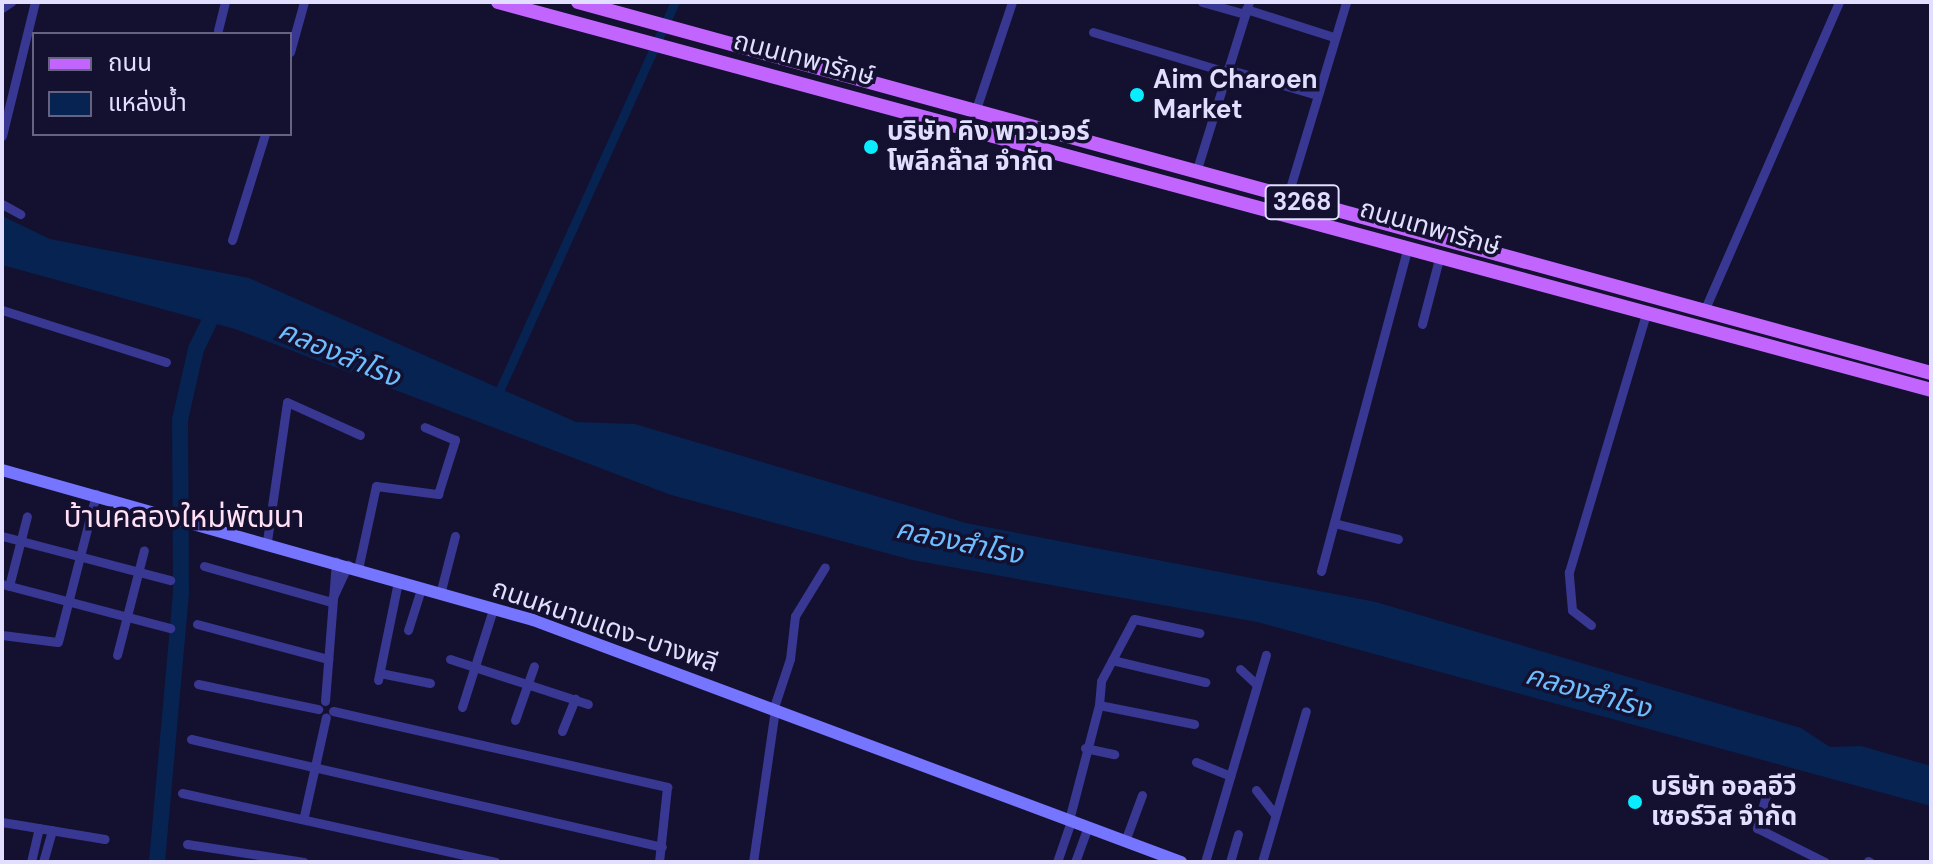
<!DOCTYPE html>
<html>
<head>
<meta charset="utf-8">
<style>
  body { margin:0 }
  #map { position:relative; width:1933px; height:864px; overflow:hidden; background:#14102f; font-family:"DM Sans","Noto Sans Thai",sans-serif }
  div>[style] { position:absolute }
  .water>* { inset:0; background:#062352 }
  .canal>* { height:9px; margin:-4.5px; padding:0 4.5px; transform-origin:4.5px; border-radius:4.5px; background:#062352 }
  .river>* { height:16px; margin:-8px; padding:0 8px; transform-origin:8px; border-radius:8px; background:#062352 }
  .street>* { height:9px; margin:-4.5px; padding:0 4.5px; transform-origin:4.5px; border-radius:4.5px; background:#383792 }
  .secondary>* { height:12px; margin:-6px; padding:0 6px; transform-origin:6px; border-radius:6px; background:#7575ff }
  .primary>* { height:14px; margin:-7px; padding:0 7px; transform-origin:7px; border-radius:7px; background:#c265ff }
  .dots>* { width:22px; height:22px; translate:-50% -50%; box-sizing:border-box; border:4px solid #14102f; border-radius:50% }
  span { translate:-50% -50%; white-space:nowrap; text-align:center; line-height:1.15; -webkit-text-stroke:7px #14102f; paint-order:stroke }
  .shield-label span { padding:2px 6px; background:#14102f; border:2px solid; border-radius:6px; -webkit-text-stroke-width:0 }
  .shield-label { font-size:24px; color:#e1deff; font-weight:700 }
  .street-label { font-size:26px; color:#e1deff }
  .poi-label { font-size:26px; color:#e1deff; font-weight:700 }
  .left { translate:0 -50%; text-align:left }
  .water-label { font-size:28px; color:#6cbeff; font-style:italic }
  .quarter-label { font-size:30px; color:#ffe0f4 }
  .frame { position:absolute; inset:0; border:4px solid #e1deff; pointer-events:none }
  .legend { position:absolute; left:32px; top:32px; width:260px; height:104px; box-sizing:border-box; background:#14102f; border:2px solid #666282; margin:0; padding:10px 14px; list-style:none; font-size:24px; color:#e1deff }
  .legend li { display:flex; align-items:center; gap:16px; height:40px }
  .legend b { width:40px; border:2px solid #666282 }
</style>
</head>
<body>
<div id="map">
  <div class="water">
    <div style="clip-path:polygon(2px 216px,50px 239px,249px 278px,576px 422px,635px 424px,966px 523px,1376px 602px,1801px 728px,1830px 747px,1861px 746px,1931px 766px,1931px 806px,1257px 622px,912px 560px,671px 495px,235px 329px,2px 265px)"></div>
  </div>
  <div class="canal">
    <div style="left:496px;top:398px;width:435px;rotate:-65.7deg"></div>
  </div>
  <div class="river">
    <div style="left:157px;top:862px;width:269px;rotate:-84.9deg"></div>
    <div style="left:181px;top:594px;width:174px;rotate:-90.3deg"></div>
    <div style="left:180px;top:420px;width:73px;rotate:-77.3deg"></div>
    <div style="left:196px;top:349px;width:46px;rotate:-64deg"></div>
  </div>
  <div class="street">
    <div style="left:1202px;top:2px;width:45px;rotate:15.6deg"></div>
    <div style="left:2px;top:8px;width:11px;rotate:-34deg"></div>
    <div style="left:1246px;top:9px;width:92px;rotate:17.7deg"></div>
    <div style="left:218px;top:30px;width:29px;rotate:-76deg"></div>
    <div style="left:1093px;top:32px;width:139px;rotate:16.7deg"></div>
    <div style="left:290px;top:52px;width:52px;rotate:-74.4deg"></div>
    <div style="left:1227px;top:69px;width:91px;rotate:16deg"></div>
    <div style="left:976px;top:109px;width:113px;rotate:-71.4deg"></div>
    <div style="left:2px;top:136px;width:138px;rotate:-76.2deg"></div>
    <div style="left:1197px;top:169px;width:175px;rotate:-72.7deg"></div>
    <div style="left:1287px;top:198px;width:205px;rotate:-73.2deg"></div>
    <div style="left:2px;top:204px;width:21px;rotate:29deg"></div>
    <div style="left:232px;top:240px;width:111px;rotate:-72.7deg"></div>
    <div style="left:2px;top:310px;width:172px;rotate:17.6deg"></div>
    <div style="left:1704px;top:311px;width:337px;rotate:-66.4deg"></div>
    <div style="left:1422px;top:324px;width:71px;rotate:-75.4deg"></div>
    <div style="left:1334px;top:523px;width:66px;rotate:14deg"></div>
    <div style="left:2px;top:536px;width:174px;rotate:14.7deg"></div>
    <div style="left:267px;top:541px;width:140px;rotate:-81.8deg"></div>
    <div style="left:287px;top:402px;width:80px;rotate:24.3deg"></div>
    <div style="left:204px;top:566px;width:132px;rotate:15.8deg"></div>
    <div style="left:358px;top:569px;width:85px;rotate:-77.8deg"></div>
    <div style="left:376px;top:486px;width:63px;rotate:7.4deg"></div>
    <div style="left:438px;top:494px;width:57px;rotate:-72.5deg"></div>
    <div style="left:455px;top:440px;width:33px;rotate:-157deg"></div>
    <div style="left:1321px;top:571px;width:336px;rotate:-75deg"></div>
    <div style="left:2px;top:584px;width:174px;rotate:14.7deg"></div>
    <div style="left:9px;top:586px;width:72px;rotate:-75.6deg"></div>
    <div style="left:440px;top:594px;width:60px;rotate:-75.5deg"></div>
    <div style="left:332px;top:599px;width:38px;rotate:-65deg"></div>
    <div style="left:197px;top:624px;width:136px;rotate:15deg"></div>
    <div style="left:1591px;top:625px;width:24px;rotate:-142deg"></div>
    <div style="left:1572px;top:610px;width:38px;rotate:-95deg"></div>
    <div style="left:1569px;top:572px;width:269px;rotate:-73.4deg"></div>
    <div style="left:408px;top:630px;width:43px;rotate:-72.4deg"></div>
    <div style="left:2px;top:635px;width:56px;rotate:7.1deg"></div>
    <div style="left:58px;top:642px;width:153px;rotate:-75.6deg"></div>
    <div style="left:117px;top:655px;width:108px;rotate:-75.6deg"></div>
    <div style="left:450px;top:659px;width:145px;rotate:18.1deg"></div>
    <div style="left:1112px;top:660px;width:96px;rotate:13.3deg"></div>
    <div style="left:1240px;top:669px;width:23px;rotate:43deg"></div>
    <div style="left:380px;top:673px;width:51px;rotate:11.3deg"></div>
    <div style="left:378px;top:680px;width:100px;rotate:-78.5deg"></div>
    <div style="left:198px;top:684px;width:123px;rotate:11.8deg"></div>
    <div style="left:325px;top:701px;width:140px;rotate:-85.5deg"></div>
    <div style="left:1099px;top:705px;width:24px;rotate:-85deg"></div>
    <div style="left:1101px;top:681px;width:70px;rotate:-62deg"></div>
    <div style="left:1134px;top:619px;width:67px;rotate:12deg"></div>
    <div style="left:462px;top:707px;width:103px;rotate:-72.4deg"></div>
    <div style="left:773px;top:710px;width:54px;rotate:-71.6deg"></div>
    <div style="left:790px;top:659px;width:43px;rotate:-83.4deg"></div>
    <div style="left:795px;top:616px;width:57px;rotate:-58.5deg"></div>
    <div style="left:333px;top:711px;width:343px;rotate:12.8deg"></div>
    <div style="left:667px;top:787px;width:75px;rotate:96.1deg"></div>
    <div style="left:515px;top:720px;width:57px;rotate:-70.6deg"></div>
    <div style="left:562px;top:731px;width:35px;rotate:-68deg"></div>
    <div style="left:191px;top:739px;width:483px;rotate:12.9deg"></div>
    <div style="left:1085px;top:748px;width:30px;rotate:12deg"></div>
    <div style="left:1196px;top:762px;width:37px;rotate:22deg"></div>
    <div style="left:1769px;top:784px;width:46px;rotate:105.3deg"></div>
    <div style="left:1757px;top:828px;width:76px;rotate:26.6deg"></div>
    <div style="left:1256px;top:790px;width:31px;rotate:52deg"></div>
    <div style="left:182px;top:793px;width:321px;rotate:12.4deg"></div>
    <div style="left:304px;top:816px;width:101px;rotate:-77.5deg"></div>
    <div style="left:1069px;top:820px;width:119px;rotate:-75.4deg"></div>
    <div style="left:1099px;top:705px;width:97px;rotate:11.3deg"></div>
    <div style="left:2px;top:822px;width:104px;rotate:9.4deg"></div>
    <div style="left:1125px;top:841px;width:49px;rotate:-69.7deg"></div>
    <div style="left:187px;top:844px;width:118px;rotate:8.7deg"></div>
    <div style="left:1868px;top:861px;width:2px;rotate:27deg"></div>
    <div style="left:31px;top:862px;width:35px;rotate:-77deg"></div>
    <div style="left:43px;top:862px;width:33px;rotate:-74deg"></div>
    <div style="left:753px;top:862px;width:154px;rotate:-81.8deg"></div>
    <div style="left:1057px;top:862px;width:43px;rotate:-71.1deg"></div>
    <div style="left:1075px;top:862px;width:37px;rotate:-70deg"></div>
    <div style="left:1205px;top:862px;width:216px;rotate:-73.6deg"></div>
    <div style="left:1230px;top:862px;width:29px;rotate:-74deg"></div>
    <div style="left:1262px;top:862px;width:157px;rotate:-73.8deg"></div>
  </div>
  <div class="secondary">
    <div style="left:2px;top:470px;width:552px;rotate:15.77deg"></div>
    <div style="left:533px;top:620px;width:692px;rotate:20.48deg"></div>
  </div>
  <div class="primary">
    <div style="left:498px;top:2px;width:1485px;rotate:15.15deg"></div>
    <div style="left:578px;top:2px;width:1403px;rotate:15.33deg"></div>
  </div>
  <div class="dots">
    <div style="left:1137px;top:95px;background:#0aecff"></div>
    <div style="left:871px;top:147px;background:#0aecff"></div>
    <div style="left:1635px;top:802px;background:#0aecff"></div>
  </div>
  <div class="shield-label">
    <span style="left:1302px;top:202px">3268</span>
  </div>
  <div class="street-label">
    <span style="left:804px;top:59px;rotate:15deg">ถนนเทพารักษ์</span>
    <span style="left:1430px;top:228px;rotate:16deg">ถนนเทพารักษ์</span>
    <span style="left:605px;top:626px;rotate:19deg">ถนนหนามแดง-บางพลี</span>
  </div>
  <div class="poi-label">
    <span class="left" style="left:1153px;top:95px">Aim Charoen<br>Market</span>
    <span class="left" style="left:887px;top:147px">บริษัท คิง พาวเวอร์<br>โพลีกล๊าส จำกัด</span>
    <span class="left" style="left:1651px;top:802px">บริษัท ออลอีวี<br>เซอร์วิส จำกัด</span>
  </div>
  <div class="water-label">
    <span style="left:339px;top:354px;rotate:23deg">คลองสำโรง</span>
    <span style="left:959px;top:542px;rotate:12deg">คลองสำโรง</span>
    <span style="left:1588px;top:692px;rotate:16deg">คลองสำโรง</span>
  </div>
  <div class="quarter-label">
    <span style="left:184px;top:517px">บ้านคลองใหม่พัฒนา</span>
  </div>
  <div class="frame"></div>
  <ul class="legend">
  <li><b style="height:10px;background:#c265ff"></b>ถนน</li>
  <li><b style="height:22px;background:#062352"></b>แหล่งน้ำ</li>
  </ul>
</div>
</body>
</html>
